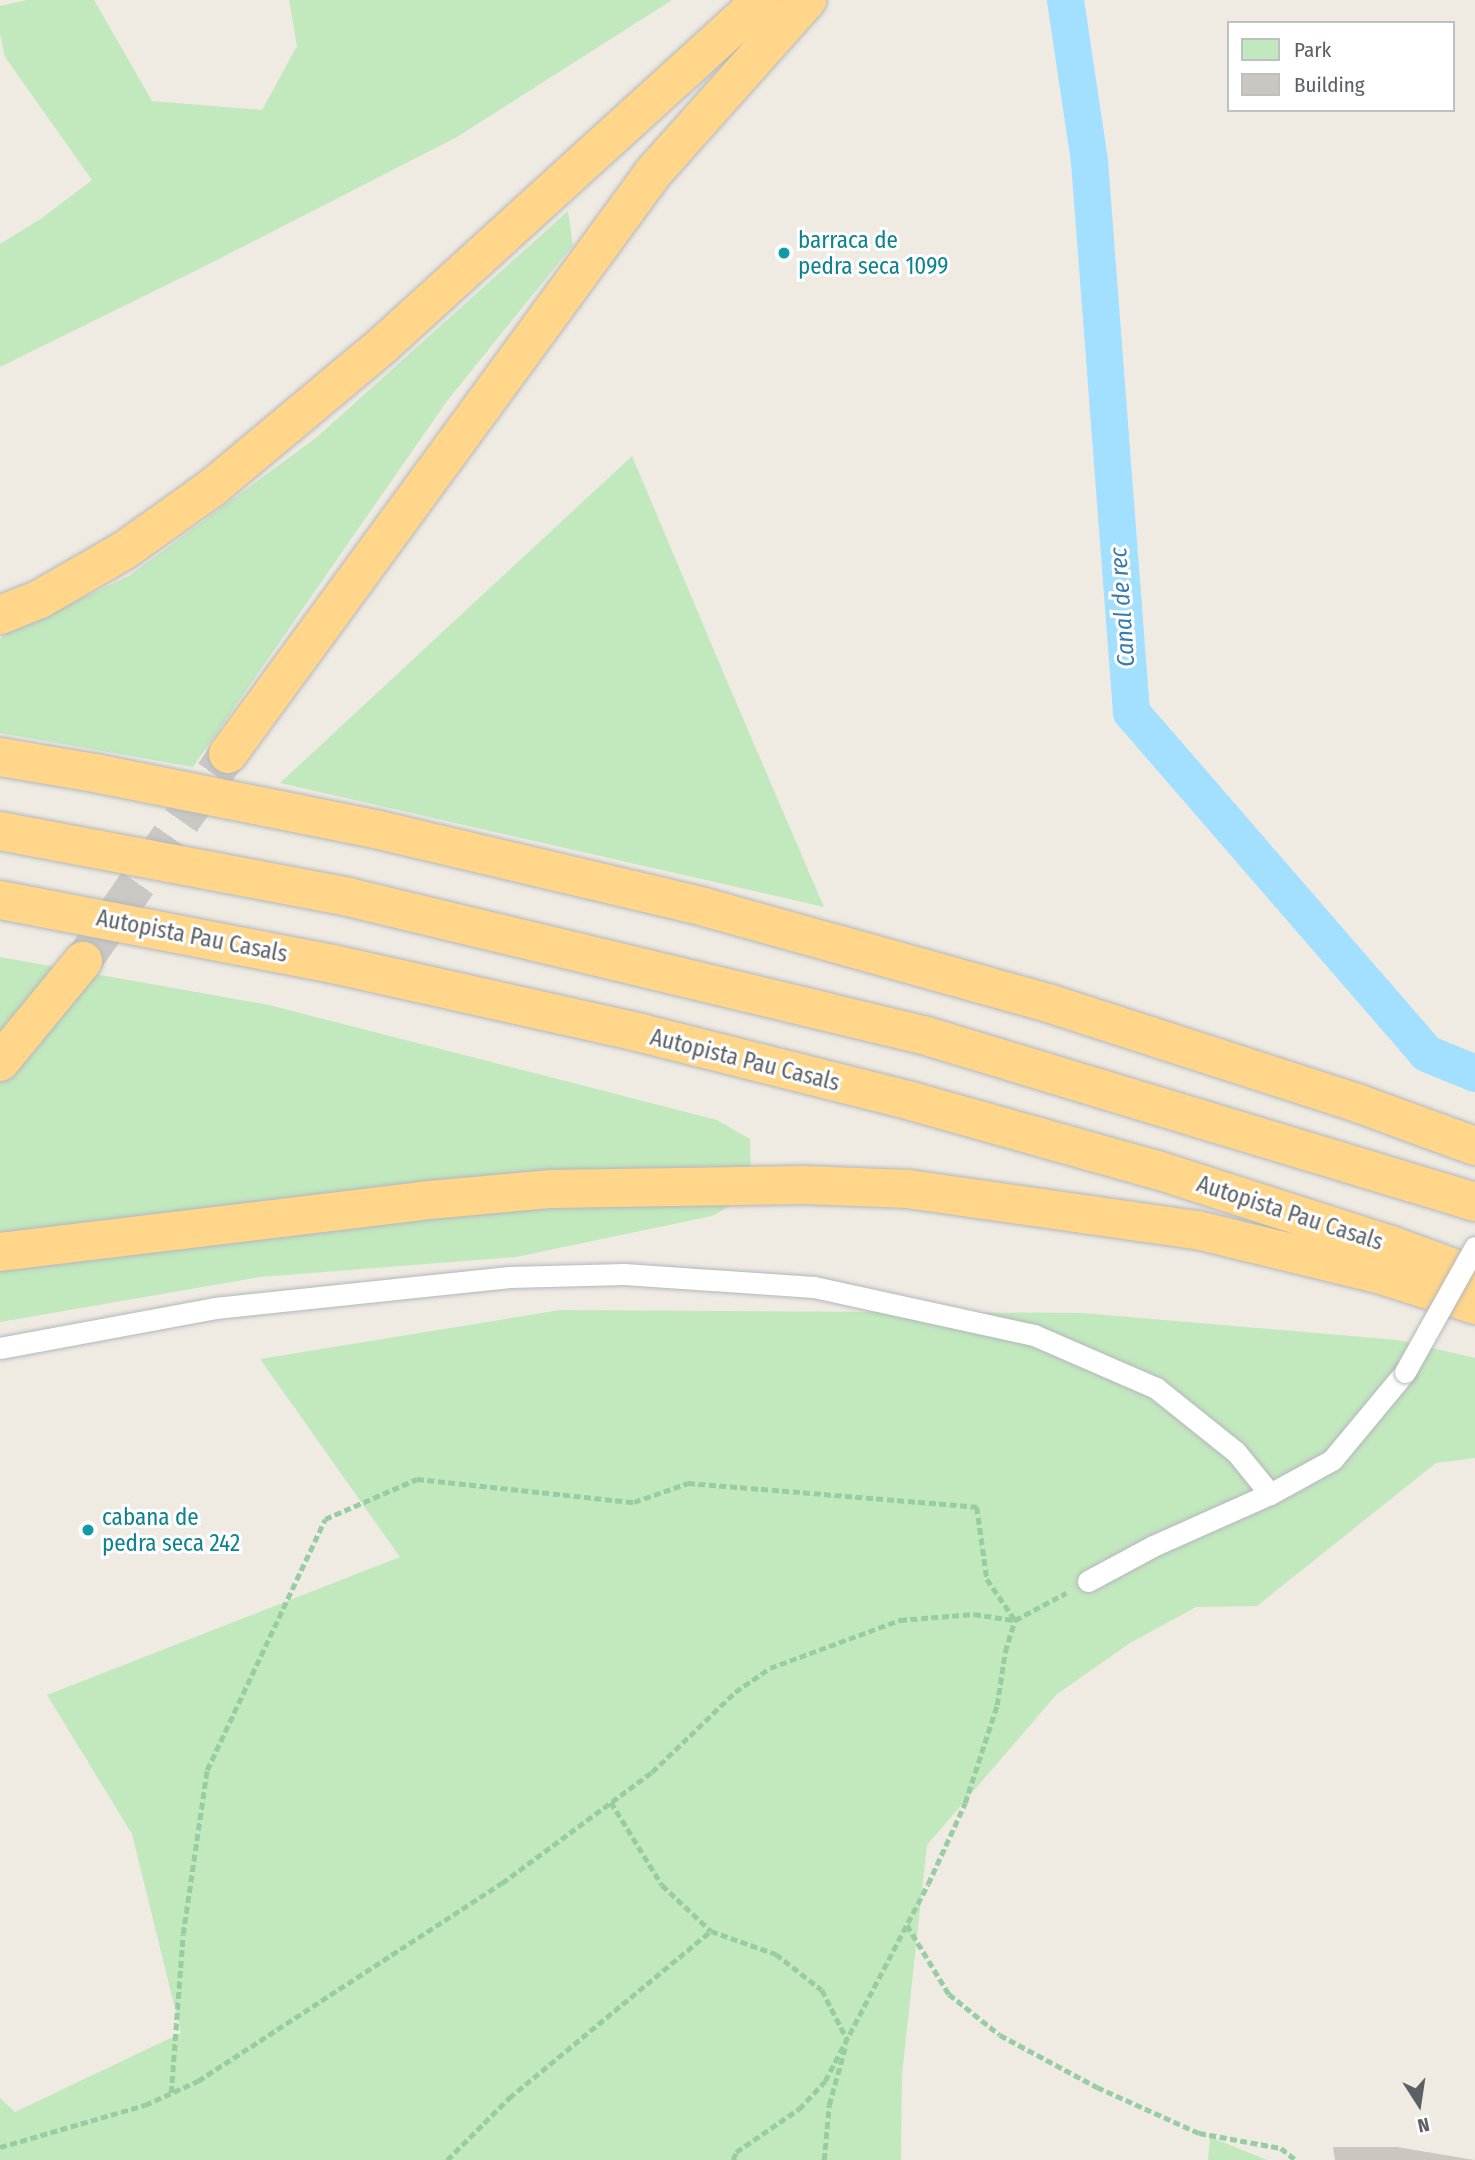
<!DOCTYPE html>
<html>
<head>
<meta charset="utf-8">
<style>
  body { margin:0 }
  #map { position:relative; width:1475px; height:2160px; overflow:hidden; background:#efebe3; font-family:"Fira Sans Condensed",sans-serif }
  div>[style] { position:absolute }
  .green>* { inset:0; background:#c2e8be }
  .canal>* { height:37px; margin:-18.5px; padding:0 18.5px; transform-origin:18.5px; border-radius:18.5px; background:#a3dfff }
  .building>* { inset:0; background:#cac6c0 }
  .highway-tunnel>* { height:38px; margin-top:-19px; transform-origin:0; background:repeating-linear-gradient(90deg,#cac8c4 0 38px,transparent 0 57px) }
  .path>* { height:4.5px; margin-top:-2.25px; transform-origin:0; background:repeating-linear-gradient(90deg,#98cca2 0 7px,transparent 0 10.5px) }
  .roads { filter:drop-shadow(0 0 2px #b4b7bb) drop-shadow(0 0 2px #b4b7bb) }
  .lane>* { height:21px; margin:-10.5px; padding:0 10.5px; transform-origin:10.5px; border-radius:10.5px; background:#fff }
  .highway>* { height:38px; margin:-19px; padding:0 19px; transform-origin:19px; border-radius:19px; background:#ffd68a }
  .bridges { filter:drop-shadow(0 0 2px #b4b7bb) drop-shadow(0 0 2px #b4b7bb) }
  .lane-bridge>* { height:21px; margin:-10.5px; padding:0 10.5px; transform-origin:10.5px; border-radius:10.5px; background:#fff }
  .dots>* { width:19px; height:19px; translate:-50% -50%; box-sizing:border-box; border:4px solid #fff; border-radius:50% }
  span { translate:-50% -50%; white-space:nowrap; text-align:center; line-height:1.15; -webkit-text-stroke:6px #fff; paint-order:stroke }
  .culture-label { font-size:23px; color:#0d838f }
  .left { translate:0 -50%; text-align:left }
  .street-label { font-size:23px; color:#5b6065 }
  .water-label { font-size:24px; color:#377cae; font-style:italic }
  .legend { position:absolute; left:1227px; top:21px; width:228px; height:91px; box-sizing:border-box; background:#fff; border:2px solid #bdbfc1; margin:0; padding:9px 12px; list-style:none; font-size:21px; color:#5b6065 }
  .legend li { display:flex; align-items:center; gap:14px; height:35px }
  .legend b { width:35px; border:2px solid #bdbfc1 }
  .north { position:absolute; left:1384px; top:2069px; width:70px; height:70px; -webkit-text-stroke:5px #fff; paint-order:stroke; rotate:168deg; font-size:19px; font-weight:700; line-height:28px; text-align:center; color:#5b6065 }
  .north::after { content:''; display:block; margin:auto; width:24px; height:32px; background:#5b6065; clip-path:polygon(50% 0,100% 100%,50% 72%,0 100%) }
</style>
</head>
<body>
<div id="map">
  <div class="green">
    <div style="clip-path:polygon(27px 0,94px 0,152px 101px,262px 110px,297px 46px,289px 0,672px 0,457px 137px,207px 265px,0 367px,0 244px,42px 218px,92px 180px,5px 57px,0 34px,0 6px)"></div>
    <div style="clip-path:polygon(568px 211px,573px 245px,447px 401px,193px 767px,0 733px,0 639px,4px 635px,129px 576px,317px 437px)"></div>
    <div style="clip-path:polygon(632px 456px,721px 667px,824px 907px,280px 783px)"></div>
    <div style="clip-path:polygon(0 957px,269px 1005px,717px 1120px,750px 1139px,751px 1175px,745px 1198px,712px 1216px,516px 1257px,260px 1277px,0 1322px)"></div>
    <div style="clip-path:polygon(560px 1310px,1083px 1313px,1398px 1340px,1475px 1358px,1475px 1458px,1436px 1463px,1257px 1606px,1196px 1607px,1130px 1643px,1056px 1695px,927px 1845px,902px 2075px,901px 2160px,0 2160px,0 2098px,15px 2112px,181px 2033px,132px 1834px,47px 1695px,400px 1557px,260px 1359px)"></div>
    <div style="clip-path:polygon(1210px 2137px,1267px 2160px,1208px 2160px)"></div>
  </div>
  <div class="canal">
    <div style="left:1065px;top:0;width:163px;rotate:81.5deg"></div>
    <div style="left:1089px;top:161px;width:553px;rotate:85.64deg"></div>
    <div style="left:1131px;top:712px;width:451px;rotate:49.1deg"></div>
    <div style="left:1426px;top:1053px;width:53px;rotate:22.2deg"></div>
  </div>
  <div class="building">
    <div style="clip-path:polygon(1333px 2147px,1397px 2147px,1474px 2160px,1335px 2160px)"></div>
  </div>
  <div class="highway-tunnel">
    <div style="left:83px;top:961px;width:253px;rotate:-55deg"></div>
  </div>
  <div class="path">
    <div style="left:611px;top:1802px;width:97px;rotate:58.4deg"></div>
    <div style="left:662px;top:1885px;width:67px;rotate:43.2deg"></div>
    <div style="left:711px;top:1931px;width:69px;rotate:19.5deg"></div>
    <div style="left:776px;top:1954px;width:58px;rotate:38deg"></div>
    <div style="left:822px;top:1990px;width:55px;rotate:63deg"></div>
    <div style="left:907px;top:1925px;width:81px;rotate:58.7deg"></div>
    <div style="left:949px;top:1994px;width:65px;rotate:38.8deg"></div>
    <div style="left:1000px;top:2035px;width:110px;rotate:28.2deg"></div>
    <div style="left:1097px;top:2087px;width:112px;rotate:24.3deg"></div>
    <div style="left:1199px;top:2133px;width:83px;rotate:10.4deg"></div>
    <div style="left:1281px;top:2148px;width:19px;rotate:39deg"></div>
    <div style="left:171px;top:2093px;width:159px;rotate:-85.7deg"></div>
    <div style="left:183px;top:1934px;width:166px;rotate:-81.7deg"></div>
    <div style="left:207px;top:1770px;width:277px;rotate:-64.8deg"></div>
    <div style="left:325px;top:1519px;width:100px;rotate:-23.5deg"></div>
    <div style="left:417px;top:1479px;width:218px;rotate:6.1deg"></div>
    <div style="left:634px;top:1502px;width:57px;rotate:-19.4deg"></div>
    <div style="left:688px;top:1483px;width:290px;rotate:4.7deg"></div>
    <div style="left:977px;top:1507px;width:73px;rotate:82.1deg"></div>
    <div style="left:987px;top:1579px;width:50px;rotate:55.7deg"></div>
    <div style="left:0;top:2147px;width:151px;rotate:-16.2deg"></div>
    <div style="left:145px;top:2105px;width:58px;rotate:-24.4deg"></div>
    <div style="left:198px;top:2081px;width:363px;rotate:-33.1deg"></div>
    <div style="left:502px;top:1883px;width:187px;rotate:-36.5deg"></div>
    <div style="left:652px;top:1772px;width:115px;rotate:-43.9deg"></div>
    <div style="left:735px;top:1692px;width:42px;rotate:-34.4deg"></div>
    <div style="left:770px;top:1668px;width:139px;rotate:-20.3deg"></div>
    <div style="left:900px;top:1620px;width:74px;rotate:-4.6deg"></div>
    <div style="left:974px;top:1614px;width:40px;rotate:8.5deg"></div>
    <div style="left:447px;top:2160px;width:88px;rotate:-45deg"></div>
    <div style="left:509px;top:2098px;width:262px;rotate:-39.6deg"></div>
    <div style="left:733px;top:2160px;width:9px;rotate:-69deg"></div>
    <div style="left:736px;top:2152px;width:76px;rotate:-34.3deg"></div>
    <div style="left:799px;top:2109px;width:38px;rotate:-47deg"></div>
    <div style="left:825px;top:2081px;width:222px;rotate:-62.4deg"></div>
    <div style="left:928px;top:1884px;width:89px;rotate:-65.4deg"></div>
    <div style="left:965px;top:1803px;width:103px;rotate:-71.9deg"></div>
    <div style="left:997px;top:1705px;width:54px;rotate:-81.4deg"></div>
    <div style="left:1005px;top:1652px;width:34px;rotate:-73deg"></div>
    <div style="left:1015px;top:1620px;width:58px;rotate:-27.9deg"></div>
    <div style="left:824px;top:2160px;width:55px;rotate:-84.8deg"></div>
    <div style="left:829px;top:2105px;width:59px;rotate:-74.3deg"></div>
  </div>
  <div class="roads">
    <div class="lane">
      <div style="left:0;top:1348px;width:219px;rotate:-10.5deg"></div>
      <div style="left:215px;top:1308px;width:296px;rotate:-6deg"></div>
      <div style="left:509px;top:1277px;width:115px;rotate:-1.5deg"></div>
      <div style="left:624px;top:1274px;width:190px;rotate:3.9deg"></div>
      <div style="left:814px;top:1287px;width:225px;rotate:12.3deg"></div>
      <div style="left:1034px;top:1335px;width:133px;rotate:23.5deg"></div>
      <div style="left:1156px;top:1388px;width:102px;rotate:38.7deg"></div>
      <div style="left:1236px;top:1452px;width:54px;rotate:51deg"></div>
      <div style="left:1270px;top:1494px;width:71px;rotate:-28.7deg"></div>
      <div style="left:1332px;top:1460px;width:114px;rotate:-50.3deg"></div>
      <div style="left:1088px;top:1581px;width:74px;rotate:-28.3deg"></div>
      <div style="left:1153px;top:1546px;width:128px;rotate:-24deg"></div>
    </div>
    <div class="highway">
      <div style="left:0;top:615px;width:43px;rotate:-21.8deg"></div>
      <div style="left:40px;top:599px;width:98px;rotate:-30deg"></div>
      <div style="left:125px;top:550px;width:107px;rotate:-35.5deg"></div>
      <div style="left:212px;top:488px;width:224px;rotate:-39.9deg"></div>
      <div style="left:384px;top:344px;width:511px;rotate:-42.3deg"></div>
      <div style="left:228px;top:754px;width:720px;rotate:-53.81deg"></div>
      <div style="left:653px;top:173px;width:232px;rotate:-48.3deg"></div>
      <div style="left:0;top:757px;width:96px;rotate:9.6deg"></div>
      <div style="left:95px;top:773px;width:286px;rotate:11.3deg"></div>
      <div style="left:375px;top:829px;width:338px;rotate:13.3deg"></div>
      <div style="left:704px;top:907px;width:360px;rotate:15.6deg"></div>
      <div style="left:1051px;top:1004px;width:325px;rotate:17.9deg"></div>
      <div style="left:1360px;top:1104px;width:122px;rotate:20.1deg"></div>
      <div style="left:0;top:831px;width:354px;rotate:10.7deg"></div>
      <div style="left:348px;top:897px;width:591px;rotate:13.5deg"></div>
      <div style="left:923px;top:1035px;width:577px;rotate:16.83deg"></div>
      <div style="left:0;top:900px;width:339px;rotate:10.9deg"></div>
      <div style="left:333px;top:964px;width:316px;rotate:12.6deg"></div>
      <div style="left:641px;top:1033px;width:278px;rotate:14.1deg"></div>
      <div style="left:911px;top:1101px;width:255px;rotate:15.7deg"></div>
      <div style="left:1157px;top:1170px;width:243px;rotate:17.8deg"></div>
      <div style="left:1388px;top:1244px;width:93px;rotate:20.2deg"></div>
      <div style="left:0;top:1062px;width:131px;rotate:-50.6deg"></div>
      <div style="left:0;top:1252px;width:422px;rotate:-6.9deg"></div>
      <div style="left:419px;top:1201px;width:133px;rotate:-5.2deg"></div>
      <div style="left:551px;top:1189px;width:253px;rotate:-0.9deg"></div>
      <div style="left:804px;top:1185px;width:104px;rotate:2.2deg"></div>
      <div style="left:908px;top:1189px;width:292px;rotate:8.1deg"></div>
      <div style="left:1197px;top:1230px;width:186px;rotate:13.7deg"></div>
      <div style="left:1378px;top:1274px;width:102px;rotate:17.7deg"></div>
    </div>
  </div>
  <div class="bridges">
    <div class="lane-bridge">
      <div style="left:1405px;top:1372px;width:143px;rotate:-60.8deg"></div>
    </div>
  </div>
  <div class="dots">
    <div style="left:784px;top:253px;background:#0f9aa8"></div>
    <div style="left:88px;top:1530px;background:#0f9aa8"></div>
  </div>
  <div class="culture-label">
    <span class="left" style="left:798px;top:253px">barraca de<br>pedra seca 1099</span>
    <span class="left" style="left:102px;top:1530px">cabana de<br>pedra seca 242</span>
  </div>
  <div class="street-label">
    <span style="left:192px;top:936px;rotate:11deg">Autopista Pau Casals</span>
    <span style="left:745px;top:1060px;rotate:14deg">Autopista Pau Casals</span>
    <span style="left:1290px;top:1213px;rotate:18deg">Autopista Pau Casals</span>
  </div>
  <div class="water-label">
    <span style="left:1123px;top:607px;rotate:-94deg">Canal de rec</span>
  </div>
  <ul class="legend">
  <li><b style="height:19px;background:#c2e8be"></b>Park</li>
  <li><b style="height:19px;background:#cac6c0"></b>Building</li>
  </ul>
  <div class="north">N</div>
</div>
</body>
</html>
